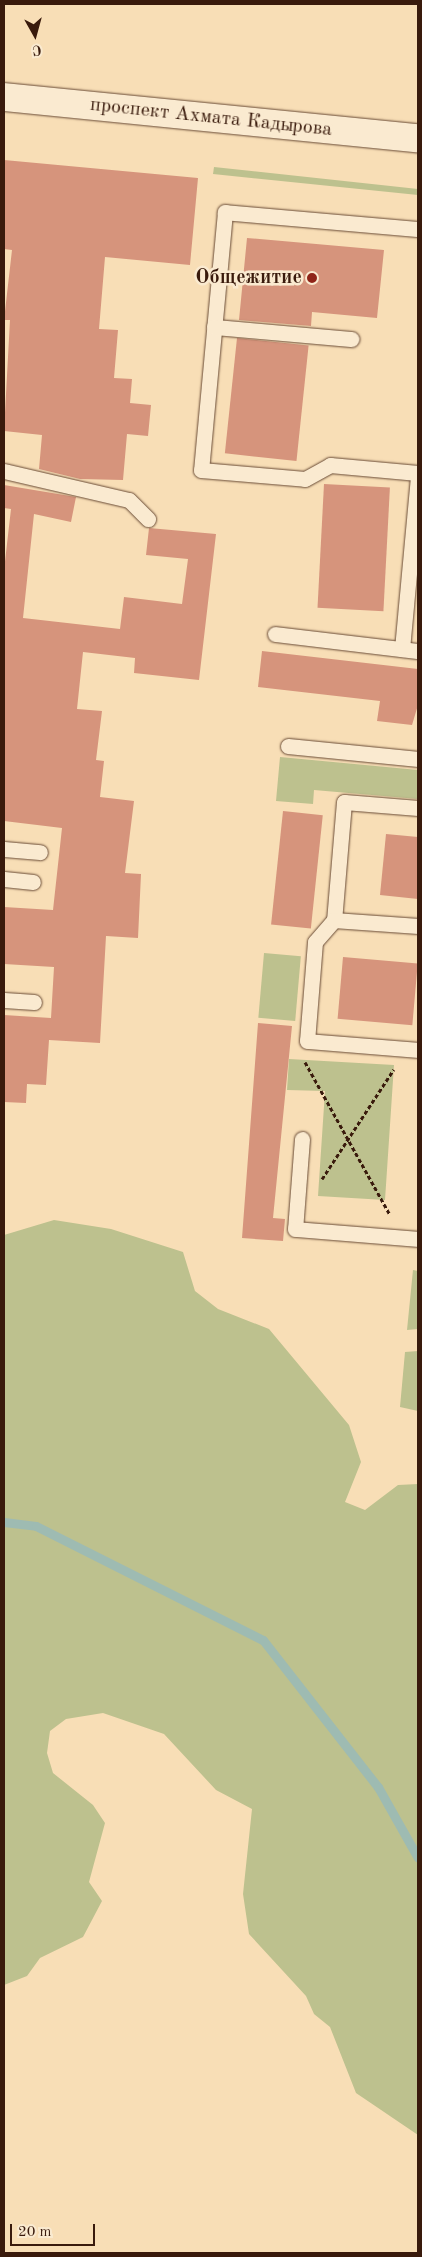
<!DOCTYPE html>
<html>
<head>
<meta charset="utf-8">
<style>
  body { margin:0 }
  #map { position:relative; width:422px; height:2257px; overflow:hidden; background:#f8deb6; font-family:"Old Standard TT",serif }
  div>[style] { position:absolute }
  .green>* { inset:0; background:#bdc18e; transform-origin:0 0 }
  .stream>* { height:9px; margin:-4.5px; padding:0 4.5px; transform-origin:4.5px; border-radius:4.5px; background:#9ebbb2 }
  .building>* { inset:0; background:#d6947c; transform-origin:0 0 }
  .path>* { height:3px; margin-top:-1.5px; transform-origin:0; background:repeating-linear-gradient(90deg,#391a0c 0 4px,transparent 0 6.5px) }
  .roads { filter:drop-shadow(0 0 1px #694b36) drop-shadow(0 0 1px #694b36) }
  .service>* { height:15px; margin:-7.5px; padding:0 7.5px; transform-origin:7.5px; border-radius:7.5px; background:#faead0 }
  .secondary>* { height:28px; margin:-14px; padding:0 14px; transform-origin:14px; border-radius:14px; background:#faead0 }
  .dots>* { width:14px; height:14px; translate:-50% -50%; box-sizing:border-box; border:2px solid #faead0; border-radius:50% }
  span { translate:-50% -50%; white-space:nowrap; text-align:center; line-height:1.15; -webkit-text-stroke:5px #faead0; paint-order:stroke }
  .street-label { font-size:20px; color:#391a0c }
  .poi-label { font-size:20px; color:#391a0c; font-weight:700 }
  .right { translate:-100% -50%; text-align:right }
  .frame { position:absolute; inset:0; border:5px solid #391a0c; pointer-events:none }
  .north { position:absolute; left:10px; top:10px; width:50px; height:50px; -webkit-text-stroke:4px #faead0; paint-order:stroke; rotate:173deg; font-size:14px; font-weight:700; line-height:20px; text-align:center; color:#391a0c }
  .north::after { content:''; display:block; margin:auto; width:18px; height:22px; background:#391a0c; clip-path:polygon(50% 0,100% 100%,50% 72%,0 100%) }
  .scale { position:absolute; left:10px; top:2224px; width:85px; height:22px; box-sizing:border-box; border:2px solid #391a0c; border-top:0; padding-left:6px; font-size:15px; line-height:18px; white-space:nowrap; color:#391a0c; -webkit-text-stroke:4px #faead0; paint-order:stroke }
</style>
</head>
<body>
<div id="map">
  <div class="green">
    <div style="clip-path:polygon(214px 167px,418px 189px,418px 195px,213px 174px)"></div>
    <div style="clip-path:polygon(280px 757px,418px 770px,418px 799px,314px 790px,313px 804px,276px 801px)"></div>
    <div style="left:264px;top:953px;width:37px;height:65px;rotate:5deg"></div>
    <div style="clip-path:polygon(289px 1059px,394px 1065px,385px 1200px,318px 1196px,325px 1091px,287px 1090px)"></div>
    <div style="clip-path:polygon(54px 1220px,111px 1229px,183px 1252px,195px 1291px,218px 1309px,269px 1329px,349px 1425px,361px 1462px,345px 1502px,365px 1510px,398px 1485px,418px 1484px,418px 2135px,356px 2093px,330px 2027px,314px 2014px,306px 1996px,249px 1934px,243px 1894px,252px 1809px,216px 1790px,164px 1734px,103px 1713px,66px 1719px,50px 1731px,47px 1753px,53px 1773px,93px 1805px,105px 1823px,89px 1882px,102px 1901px,83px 1937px,40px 1958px,27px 1976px,4px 1985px,4px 1235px)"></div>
    <div style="clip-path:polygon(413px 1270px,418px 1271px,418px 1329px,407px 1330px)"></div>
    <div style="clip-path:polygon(418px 1351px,418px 1411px,400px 1407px,405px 1352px)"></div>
  </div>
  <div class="stream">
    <div style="left:4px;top:1522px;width:32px;rotate:7deg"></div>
    <div style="left:36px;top:1526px;width:254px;rotate:26.7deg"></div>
    <div style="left:263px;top:1640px;width:187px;rotate:52deg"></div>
    <div style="left:378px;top:1787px;width:81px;rotate:60.6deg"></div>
  </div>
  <div class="building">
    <div style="clip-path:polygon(4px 160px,198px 178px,190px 265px,105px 257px,99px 329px,118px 330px,114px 378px,132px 379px,130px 403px,151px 405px,148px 436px,127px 434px,123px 480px,80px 479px,39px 469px,42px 435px,4px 431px,10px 320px,4px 320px,12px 250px,4px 249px)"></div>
    <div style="clip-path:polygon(247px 238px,384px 250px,377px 318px,312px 312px,311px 326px,239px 320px)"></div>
    <div style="left:237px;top:338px;width:72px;height:116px;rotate:6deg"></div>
    <div style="left:324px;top:484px;width:66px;height:124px;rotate:3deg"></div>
    <div style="clip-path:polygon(4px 485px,76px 497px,71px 522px,34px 514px,23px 618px,120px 629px,124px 597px,182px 604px,188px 559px,146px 555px,149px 528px,216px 534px,199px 680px,134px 673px,135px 658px,83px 652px,77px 709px,102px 711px,96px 760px,104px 761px,100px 797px,134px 801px,125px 873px,141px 874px,138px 938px,106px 936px,100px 1043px,49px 1040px,46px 1085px,27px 1084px,26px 1103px,4px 1102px,4px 1015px,51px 1018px,54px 967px,4px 964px,4px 907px,53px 910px,62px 828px,4px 821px,4px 570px,11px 509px,4px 508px)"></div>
    <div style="clip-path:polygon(262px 651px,418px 669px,418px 705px,412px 725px,377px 721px,380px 701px,258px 687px)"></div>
    <div style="left:283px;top:811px;width:40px;height:114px;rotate:6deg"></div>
    <div style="clip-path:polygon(386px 834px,418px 837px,418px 899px,380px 895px)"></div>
    <div style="left:343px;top:957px;width:75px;height:62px;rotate:5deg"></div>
    <div style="clip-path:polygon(258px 1023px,292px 1026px,273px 1218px,285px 1219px,283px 1241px,242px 1238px)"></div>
  </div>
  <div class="path">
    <div style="left:305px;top:1062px;width:175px;rotate:60.9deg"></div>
    <div style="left:322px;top:1179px;width:131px;rotate:-56.8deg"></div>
  </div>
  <div class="roads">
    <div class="service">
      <div style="left:418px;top:229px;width:194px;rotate:-175deg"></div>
      <div style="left:225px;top:212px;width:259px;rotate:95.3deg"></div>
      <div style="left:201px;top:470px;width:104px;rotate:4.9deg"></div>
      <div style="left:305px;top:479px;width:29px;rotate:-29deg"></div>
      <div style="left:330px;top:465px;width:88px;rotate:5.2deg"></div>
      <div style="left:214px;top:327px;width:138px;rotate:5deg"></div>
      <div style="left:4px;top:471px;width:128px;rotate:13.1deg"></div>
      <div style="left:129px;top:500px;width:27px;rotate:45deg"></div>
      <div style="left:275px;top:634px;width:144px;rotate:6.8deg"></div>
      <div style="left:402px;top:649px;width:174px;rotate:-84.7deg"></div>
      <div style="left:288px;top:746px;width:131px;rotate:5.7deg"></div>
      <div style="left:418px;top:808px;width:74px;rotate:-175.4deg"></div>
      <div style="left:344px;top:802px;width:118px;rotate:94.8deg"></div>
      <div style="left:334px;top:920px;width:29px;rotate:131deg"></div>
      <div style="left:315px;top:942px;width:99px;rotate:94.6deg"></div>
      <div style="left:307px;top:1041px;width:111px;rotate:4.6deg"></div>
      <div style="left:4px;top:849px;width:36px;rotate:5deg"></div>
      <div style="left:4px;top:879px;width:29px;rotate:6deg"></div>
      <div style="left:334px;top:920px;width:84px;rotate:4.1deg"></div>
      <div style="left:4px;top:1000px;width:30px;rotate:4deg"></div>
      <div style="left:302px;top:1139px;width:90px;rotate:94.4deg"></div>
      <div style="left:295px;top:1229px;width:123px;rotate:4.6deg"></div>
    </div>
    <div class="secondary">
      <div style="left:4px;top:97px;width:416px;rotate:5.7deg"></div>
    </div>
  </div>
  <div class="dots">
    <div style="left:312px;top:278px;background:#8f2418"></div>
  </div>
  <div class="street-label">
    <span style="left:211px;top:118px;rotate:6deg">проспект Ахмата Кадырова</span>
  </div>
  <div class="poi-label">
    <span class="right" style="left:302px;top:278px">Общежитие</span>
  </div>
  <div class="frame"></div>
  <div class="north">С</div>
  <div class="scale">20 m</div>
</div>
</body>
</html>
